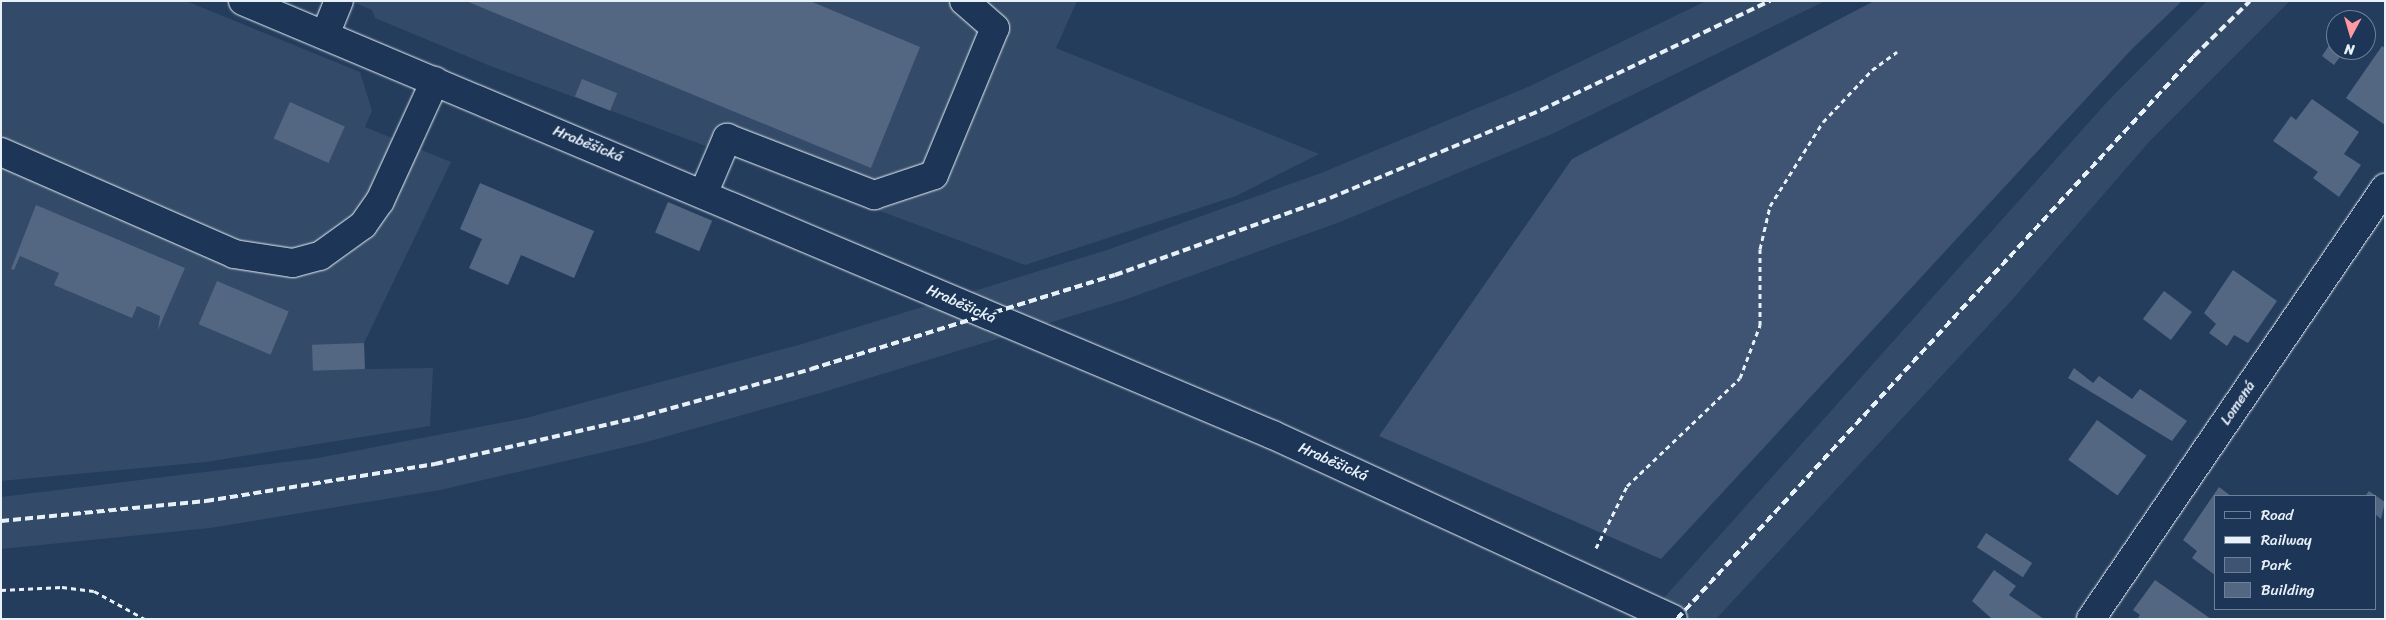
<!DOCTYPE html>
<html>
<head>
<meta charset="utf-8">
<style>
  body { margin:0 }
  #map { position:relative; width:2386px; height:620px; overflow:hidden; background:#253d5d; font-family:Sriracha,sans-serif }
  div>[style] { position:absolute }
  .built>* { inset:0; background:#334a68 }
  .green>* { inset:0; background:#3e5472 }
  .building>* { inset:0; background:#536782; transform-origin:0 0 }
  .path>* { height:3px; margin-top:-1.5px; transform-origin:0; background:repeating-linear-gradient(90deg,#e8f1f8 0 5px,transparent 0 9px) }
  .roads { filter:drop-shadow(0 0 1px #e8f1f8) drop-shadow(0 0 1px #e8f1f8) }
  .minor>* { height:28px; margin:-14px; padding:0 14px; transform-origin:14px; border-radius:14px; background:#1d3557 }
  .rail>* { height:4px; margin-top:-2px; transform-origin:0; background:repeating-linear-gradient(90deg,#e8f1f8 0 8px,transparent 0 12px) }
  span { translate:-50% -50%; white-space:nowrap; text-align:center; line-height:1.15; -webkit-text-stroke:4.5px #1d3557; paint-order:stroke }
  .street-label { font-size:15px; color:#e8f1f8 }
  .frame { position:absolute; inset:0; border:2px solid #e8f1f8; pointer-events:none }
  .legend { position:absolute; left:2214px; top:495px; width:162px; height:115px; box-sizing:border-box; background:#1d3557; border:1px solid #6e8097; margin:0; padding:6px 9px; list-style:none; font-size:15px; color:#e8f1f8 }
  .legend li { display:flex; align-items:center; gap:10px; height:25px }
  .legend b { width:25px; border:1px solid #6e8097 }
  .north { position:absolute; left:2326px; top:10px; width:50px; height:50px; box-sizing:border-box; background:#1d3557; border:1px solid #6e8097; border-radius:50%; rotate:186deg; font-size:14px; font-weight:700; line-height:20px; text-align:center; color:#e8f1f8 }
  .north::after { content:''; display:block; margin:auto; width:18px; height:22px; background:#ff9aa2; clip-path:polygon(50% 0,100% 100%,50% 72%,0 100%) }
</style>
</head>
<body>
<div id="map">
  <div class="built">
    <div style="clip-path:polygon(1px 1px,186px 1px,360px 72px,372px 111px,365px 127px,451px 162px,364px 343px,365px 369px,433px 368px,430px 426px,206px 462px,1px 481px)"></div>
    <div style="clip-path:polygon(351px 1px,1077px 1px,1056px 48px,1319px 154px,1236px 196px,1025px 265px,488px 65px,375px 18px,372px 10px)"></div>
    <div style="clip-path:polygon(1706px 1px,1825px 1px,1552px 134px,1340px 222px,1124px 300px,817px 394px,643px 443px,440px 490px,210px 528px,1px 549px,1px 497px,318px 458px,526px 418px,802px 344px,1107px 250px,1321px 173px,1530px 86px)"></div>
    <div style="clip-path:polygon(2207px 1px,2290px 1px,2149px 142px,2011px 301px,1716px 619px,1645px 619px,2107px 102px)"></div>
  </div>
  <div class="green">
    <div style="clip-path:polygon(1874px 1px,2182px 1px,2131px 50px,1661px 559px,1379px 436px,1572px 159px)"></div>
  </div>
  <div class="building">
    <div style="clip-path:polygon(466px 1px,810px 1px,920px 47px,871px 168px)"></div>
    <div style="clip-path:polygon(2336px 35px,2336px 50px,2345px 50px,2334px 65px,2322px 56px)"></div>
    <div style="clip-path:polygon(2382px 46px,2385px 48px,2385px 125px,2346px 98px)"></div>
    <div style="left:582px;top:79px;width:38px;height:19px;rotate:22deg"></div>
    <div style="clip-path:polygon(2312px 99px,2359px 132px,2344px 154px,2361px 165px,2339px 197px,2313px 178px,2318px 172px,2273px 141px,2291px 116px,2296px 120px)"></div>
    <div style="left:290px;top:102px;width:60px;height:40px;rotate:24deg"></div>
    <div style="clip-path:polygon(480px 183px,594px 231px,574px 278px,521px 255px,508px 285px,469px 268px,482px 239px,460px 229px)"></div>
    <div style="left:668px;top:202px;width:48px;height:33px;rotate:23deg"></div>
    <div style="clip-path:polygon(36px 205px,185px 268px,158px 330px,160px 316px,137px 306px,132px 318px,54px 285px,59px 273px,20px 256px,14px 270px,11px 269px)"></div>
    <div style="clip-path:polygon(2233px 270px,2277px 301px,2248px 343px,2234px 335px,2227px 346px,2209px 333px,2216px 324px,2204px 313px)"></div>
    <div style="left:217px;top:281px;width:78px;height:47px;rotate:23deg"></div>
    <div style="left:2164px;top:291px;width:35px;height:35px;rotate:37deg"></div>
    <div style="left:364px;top:343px;width:26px;height:52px;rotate:88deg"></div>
    <div style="clip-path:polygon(2074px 368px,2093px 383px,2099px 376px,2132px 399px,2140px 389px,2187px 421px,2172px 441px,2068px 378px)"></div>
    <div style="left:2097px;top:420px;width:61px;height:49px;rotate:36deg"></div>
    <div style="clip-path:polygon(2219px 487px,2231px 496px,2215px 496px,2215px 575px,2192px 558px,2197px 551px,2183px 540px)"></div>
    <div style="clip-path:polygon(2369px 491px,2385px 502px,2381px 519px,2375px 514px,2375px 496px,2365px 496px)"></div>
    <div style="left:1986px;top:533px;width:55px;height:17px;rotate:33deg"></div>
    <div style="clip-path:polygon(1994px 570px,2016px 586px,2009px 595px,2044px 619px,1992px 619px,1972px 601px)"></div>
    <div style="clip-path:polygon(2155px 580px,2211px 619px,2137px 619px,2140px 615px,2133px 610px)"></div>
  </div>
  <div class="path">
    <div style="left:1596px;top:548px;width:69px;rotate:-63.4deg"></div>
    <div style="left:1627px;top:486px;width:156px;rotate:-43.7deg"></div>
    <div style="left:1740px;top:378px;width:57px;rotate:-69.3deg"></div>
    <div style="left:1760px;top:325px;width:76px;rotate:-90deg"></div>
    <div style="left:1760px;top:249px;width:44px;rotate:-76.9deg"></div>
    <div style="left:1770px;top:206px;width:99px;rotate:-57.8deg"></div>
    <div style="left:1823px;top:122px;width:71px;rotate:-46.7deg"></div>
    <div style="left:1872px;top:70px;width:31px;rotate:-36deg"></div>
    <div style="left:1px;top:590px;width:61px;rotate:-2.8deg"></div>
    <div style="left:62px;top:587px;width:32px;rotate:7deg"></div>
    <div style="left:94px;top:591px;width:58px;rotate:28.8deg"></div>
  </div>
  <div class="roads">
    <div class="minor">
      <div style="left:243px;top:1px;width:1118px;rotate:22.85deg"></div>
      <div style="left:1273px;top:435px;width:440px;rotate:24.7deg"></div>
      <div style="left:325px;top:35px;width:37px;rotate:-68deg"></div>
      <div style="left:1px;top:152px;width:254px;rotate:23.6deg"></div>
      <div style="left:234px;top:254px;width:60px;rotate:8.7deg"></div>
      <div style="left:293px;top:263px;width:28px;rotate:-15deg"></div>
      <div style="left:320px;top:256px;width:53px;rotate:-35.8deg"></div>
      <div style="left:363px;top:225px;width:29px;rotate:-55deg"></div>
      <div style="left:380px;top:201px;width:132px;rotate:-65.4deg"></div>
      <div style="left:704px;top:192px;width:59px;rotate:-66.9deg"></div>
      <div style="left:727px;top:138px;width:158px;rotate:21.2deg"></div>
      <div style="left:874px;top:195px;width:63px;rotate:-18.4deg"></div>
      <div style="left:934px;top:175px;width:159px;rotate:-67.5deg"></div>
      <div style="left:995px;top:28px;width:41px;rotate:-138.9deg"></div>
      <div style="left:2091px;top:619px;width:522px;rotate:-55.7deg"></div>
    </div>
  </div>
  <div class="rail">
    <div style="left:1px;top:521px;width:206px;rotate:-5.6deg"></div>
    <div style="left:206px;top:501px;width:232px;rotate:-9.2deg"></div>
    <div style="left:435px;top:464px;width:206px;rotate:-12.9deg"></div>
    <div style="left:636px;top:418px;width:182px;rotate:-15.6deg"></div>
    <div style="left:811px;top:369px;width:318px;rotate:-17.2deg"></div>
    <div style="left:1115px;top:275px;width:228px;rotate:-19.7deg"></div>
    <div style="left:1330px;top:198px;width:229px;rotate:-22.6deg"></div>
    <div style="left:1541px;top:110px;width:254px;rotate:-25.5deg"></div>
    <div style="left:1677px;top:619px;width:764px;rotate:-47.44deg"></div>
    <div style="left:2194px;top:56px;width:78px;rotate:-44.5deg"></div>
  </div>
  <div class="street-label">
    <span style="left:588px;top:144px;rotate:22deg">Hraběšická</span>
    <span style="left:961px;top:304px;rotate:24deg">Hraběšická</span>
    <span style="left:2238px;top:403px;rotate:-56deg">Lomená</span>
    <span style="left:1333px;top:462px;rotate:24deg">Hraběšická</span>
  </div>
  <div class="frame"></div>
  <ul class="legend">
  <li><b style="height:6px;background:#1d3557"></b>Road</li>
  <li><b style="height:6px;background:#e8f1f8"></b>Railway</li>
  <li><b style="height:14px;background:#3e5472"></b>Park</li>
  <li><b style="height:14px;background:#536782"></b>Building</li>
  </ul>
  <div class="north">N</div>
</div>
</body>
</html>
